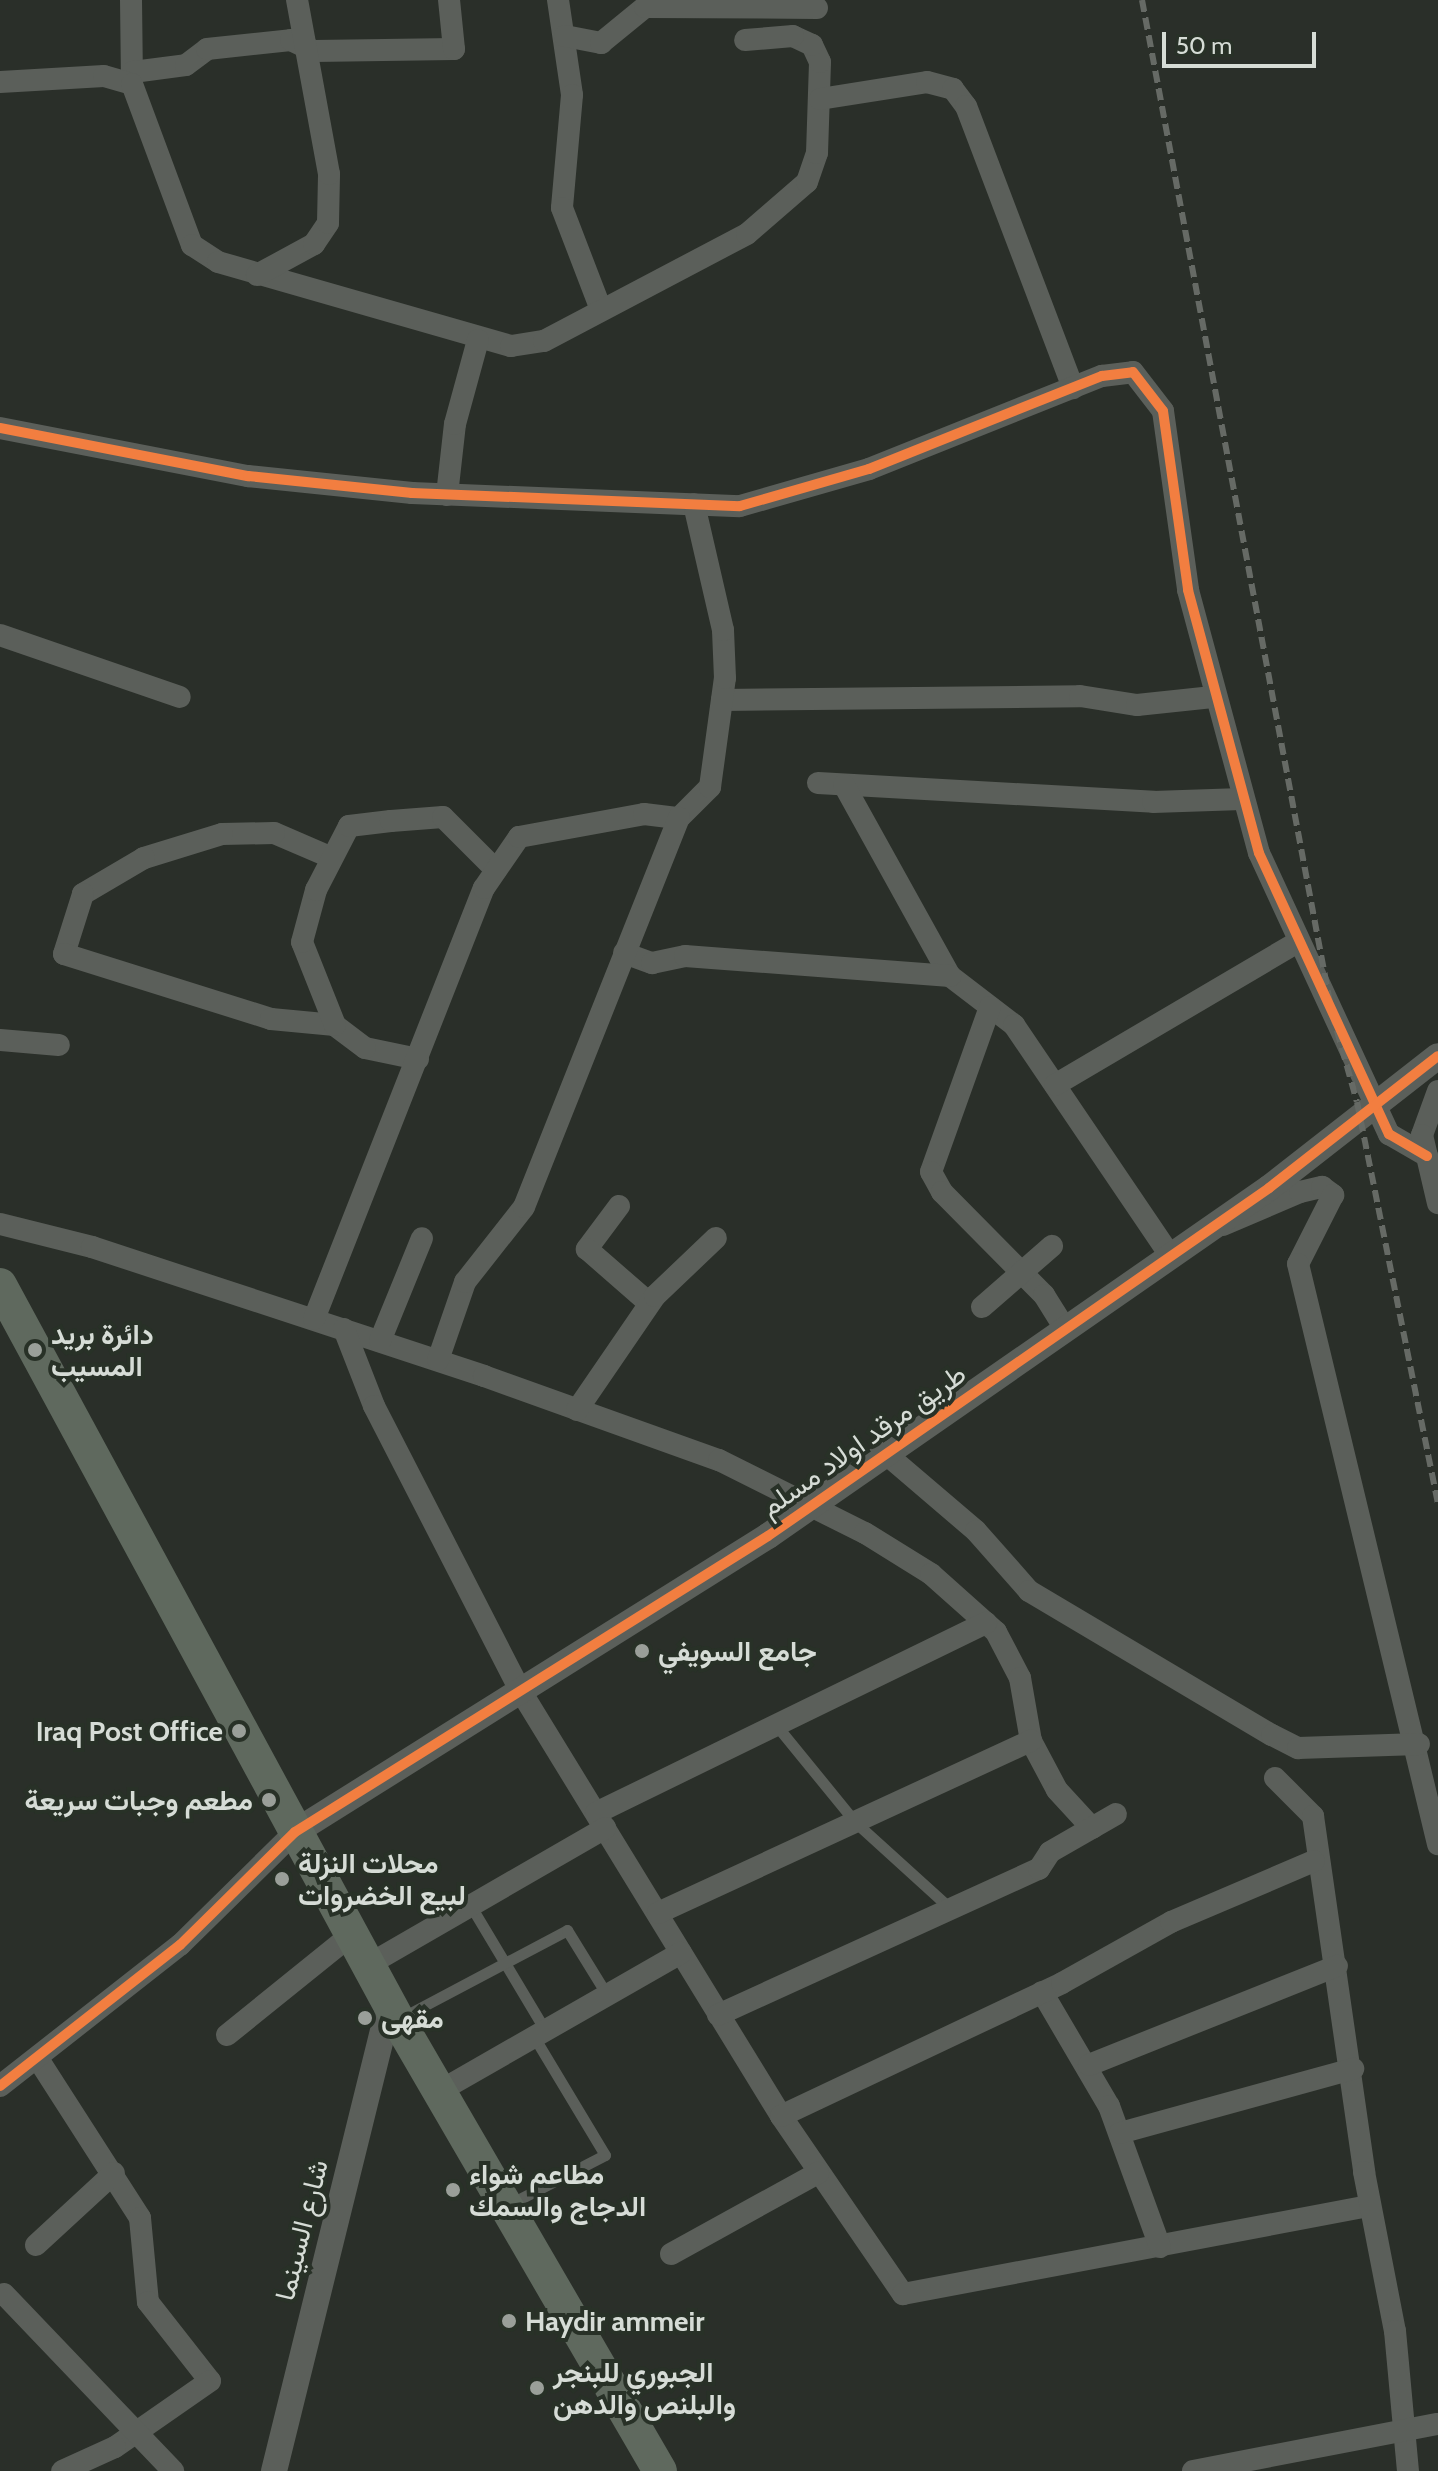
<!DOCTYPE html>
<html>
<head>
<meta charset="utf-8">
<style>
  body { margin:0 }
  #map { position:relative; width:1438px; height:2471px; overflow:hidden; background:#2a2f29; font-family:Cabin,Vazirmatn,sans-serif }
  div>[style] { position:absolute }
  .service>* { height:11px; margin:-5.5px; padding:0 5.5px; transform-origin:5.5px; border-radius:5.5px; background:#5b5f5a }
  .minor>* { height:22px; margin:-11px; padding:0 11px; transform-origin:11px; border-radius:11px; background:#5b5f5a }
  .tertiary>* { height:26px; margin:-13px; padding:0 13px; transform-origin:13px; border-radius:13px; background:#5b5f5a }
  .primary>* { height:34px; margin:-17px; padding:0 17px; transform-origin:17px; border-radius:17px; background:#5f695e }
  .rail>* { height:6px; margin-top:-3px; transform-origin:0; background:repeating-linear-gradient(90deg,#666a65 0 12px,transparent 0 18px) }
  .cycleway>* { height:10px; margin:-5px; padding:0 5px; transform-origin:5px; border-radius:5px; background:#f27e40 }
  .dots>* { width:22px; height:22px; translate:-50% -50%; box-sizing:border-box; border:4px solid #283127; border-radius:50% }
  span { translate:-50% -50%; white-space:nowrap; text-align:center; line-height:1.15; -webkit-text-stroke:8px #283127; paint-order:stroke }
  .poi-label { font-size:28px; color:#d6dcd6; font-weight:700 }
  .left { translate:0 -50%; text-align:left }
  .right { translate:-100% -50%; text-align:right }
  .street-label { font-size:28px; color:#d6dcd6 }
  .scale { position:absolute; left:1162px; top:32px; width:154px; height:36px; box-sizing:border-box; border:4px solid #d6dcd6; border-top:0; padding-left:10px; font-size:24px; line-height:28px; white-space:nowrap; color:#d6dcd6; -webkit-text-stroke:6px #283127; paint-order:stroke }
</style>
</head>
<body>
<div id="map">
  <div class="service">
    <div style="left:776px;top:1725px;width:125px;rotate:50.8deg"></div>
    <div style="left:855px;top:1822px;width:130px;rotate:42.2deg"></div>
    <div style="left:472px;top:1908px;width:142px;rotate:59.1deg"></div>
    <div style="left:401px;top:2018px;width:188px;rotate:-27.9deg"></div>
    <div style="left:567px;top:1930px;width:76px;rotate:58.4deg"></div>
    <div style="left:508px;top:2205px;width:109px;rotate:-27.3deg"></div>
    <div style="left:605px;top:2155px;width:138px;rotate:-121deg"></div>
  </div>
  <div class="minor">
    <div style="left:131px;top:0;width:84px;rotate:89.3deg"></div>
    <div style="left:558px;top:0;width:96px;rotate:81.6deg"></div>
    <div style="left:572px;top:95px;width:113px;rotate:95.1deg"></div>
    <div style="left:562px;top:208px;width:106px;rotate:69deg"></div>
    <div style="left:565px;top:36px;width:37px;rotate:11deg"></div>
    <div style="left:601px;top:43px;width:57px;rotate:-39.3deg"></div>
    <div style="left:645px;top:7px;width:172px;rotate:0.3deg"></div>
    <div style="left:133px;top:72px;width:53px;rotate:-7.5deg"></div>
    <div style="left:186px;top:65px;width:26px;rotate:-37deg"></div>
    <div style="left:207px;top:49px;width:84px;rotate:-6.1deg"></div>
    <div style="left:291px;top:40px;width:25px;rotate:26deg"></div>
    <div style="left:314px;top:51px;width:140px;rotate:-0.8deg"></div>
    <div style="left:454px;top:49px;width:49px;rotate:-95.8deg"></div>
    <div style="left:0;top:82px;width:104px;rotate:-3.3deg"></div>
    <div style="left:104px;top:76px;width:29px;rotate:16deg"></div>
    <div style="left:132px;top:84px;width:172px;rotate:69.6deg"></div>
    <div style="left:192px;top:245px;width:31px;rotate:33deg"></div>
    <div style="left:218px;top:262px;width:305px;rotate:16deg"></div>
    <div style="left:511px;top:346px;width:33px;rotate:-9deg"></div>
    <div style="left:544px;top:341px;width:229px;rotate:-27.8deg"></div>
    <div style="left:747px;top:234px;width:79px;rotate:-40.9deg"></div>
    <div style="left:807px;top:182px;width:31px;rotate:-71deg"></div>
    <div style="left:817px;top:153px;width:91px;rotate:-88.1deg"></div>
    <div style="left:820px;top:62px;width:19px;rotate:-115deg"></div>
    <div style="left:812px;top:45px;width:21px;rotate:-155deg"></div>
    <div style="left:793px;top:36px;width:48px;rotate:175.2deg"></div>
    <div style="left:820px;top:99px;width:108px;rotate:-9deg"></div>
    <div style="left:927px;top:82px;width:27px;rotate:15deg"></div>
    <div style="left:953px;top:89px;width:21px;rotate:53deg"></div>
    <div style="left:966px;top:106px;width:302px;rotate:69.2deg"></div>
    <div style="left:257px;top:275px;width:65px;rotate:-28.5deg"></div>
    <div style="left:314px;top:244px;width:25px;rotate:-56deg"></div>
    <div style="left:328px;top:223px;width:49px;rotate:-88.8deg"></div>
    <div style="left:329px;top:174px;width:177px;rotate:-100.4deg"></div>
    <div style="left:0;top:428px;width:253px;rotate:11deg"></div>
    <div style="left:248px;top:476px;width:165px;rotate:5.9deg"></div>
    <div style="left:412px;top:493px;width:328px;rotate:2.3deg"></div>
    <div style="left:740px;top:506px;width:134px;rotate:-16deg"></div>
    <div style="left:869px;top:469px;width:251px;rotate:-21.8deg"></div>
    <div style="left:1102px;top:376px;width:31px;rotate:-7deg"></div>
    <div style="left:1133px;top:372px;width:49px;rotate:52.4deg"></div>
    <div style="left:1163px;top:411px;width:181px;rotate:82deg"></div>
    <div style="left:1188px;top:590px;width:272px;rotate:74.9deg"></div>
    <div style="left:1259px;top:853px;width:310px;rotate:65.2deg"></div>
    <div style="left:1389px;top:1134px;width:44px;rotate:30.1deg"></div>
    <div style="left:447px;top:495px;width:71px;rotate:-83.6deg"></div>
    <div style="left:455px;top:424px;width:87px;rotate:-74.7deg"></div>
    <div style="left:0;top:635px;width:190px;rotate:19deg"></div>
    <div style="left:722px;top:700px;width:358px;rotate:-0.6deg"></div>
    <div style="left:1080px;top:696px;width:58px;rotate:9deg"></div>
    <div style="left:1137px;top:705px;width:76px;rotate:-6deg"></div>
    <div style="left:818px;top:783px;width:336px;rotate:3.2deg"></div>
    <div style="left:1153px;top:802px;width:89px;rotate:-1.9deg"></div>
    <div style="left:844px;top:785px;width:218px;rotate:61deg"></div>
    <div style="left:950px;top:976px;width:81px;rotate:37.4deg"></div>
    <div style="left:1014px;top:1025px;width:278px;rotate:55.9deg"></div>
    <div style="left:330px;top:857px;width:61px;rotate:-156.8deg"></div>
    <div style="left:274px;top:833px;width:52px;rotate:178.9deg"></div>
    <div style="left:222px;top:834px;width:82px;rotate:162.9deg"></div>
    <div style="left:144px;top:858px;width:71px;rotate:149.5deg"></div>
    <div style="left:83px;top:894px;width:63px;rotate:107.6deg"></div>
    <div style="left:64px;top:954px;width:217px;rotate:17.4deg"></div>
    <div style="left:271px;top:1019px;width:64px;rotate:5.4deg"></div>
    <div style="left:624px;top:953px;width:30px;rotate:20deg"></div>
    <div style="left:652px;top:963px;width:34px;rotate:-12deg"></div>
    <div style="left:685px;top:956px;width:266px;rotate:4.3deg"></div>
    <div style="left:990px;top:1007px;width:175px;rotate:109.7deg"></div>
    <div style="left:931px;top:1172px;width:23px;rotate:61deg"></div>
    <div style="left:942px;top:1192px;width:145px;rotate:45.3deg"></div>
    <div style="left:1044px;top:1295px;width:39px;rotate:58deg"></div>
    <div style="left:0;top:1040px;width:59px;rotate:4.8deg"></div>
    <div style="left:418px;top:1059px;width:54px;rotate:-168.3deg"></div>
    <div style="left:365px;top:1048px;width:38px;rotate:-143deg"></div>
    <div style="left:335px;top:1025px;width:89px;rotate:-111.7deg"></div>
    <div style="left:302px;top:942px;width:54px;rotate:-74.9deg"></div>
    <div style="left:316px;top:890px;width:72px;rotate:-62.7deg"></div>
    <div style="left:349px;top:826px;width:42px;rotate:-6.8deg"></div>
    <div style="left:391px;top:821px;width:52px;rotate:-4.4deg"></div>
    <div style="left:443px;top:817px;width:75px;rotate:45deg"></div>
    <div style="left:1055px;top:1085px;width:283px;rotate:-30.5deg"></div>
    <div style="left:1438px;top:1091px;width:47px;rotate:110deg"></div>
    <div style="left:1422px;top:1135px;width:70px;rotate:76.8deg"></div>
    <div style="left:619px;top:1206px;width:54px;rotate:126.7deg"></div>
    <div style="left:587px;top:1249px;width:82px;rotate:41.1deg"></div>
    <div style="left:0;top:1224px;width:95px;rotate:14deg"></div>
    <div style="left:92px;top:1247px;width:413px;rotate:18.2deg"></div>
    <div style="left:484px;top:1376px;width:250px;rotate:19.7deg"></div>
    <div style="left:719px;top:1460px;width:163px;rotate:26.6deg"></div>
    <div style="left:865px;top:1533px;width:78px;rotate:31.8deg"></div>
    <div style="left:931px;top:1574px;width:87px;rotate:41.7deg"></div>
    <div style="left:996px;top:1632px;width:52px;rotate:62.4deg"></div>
    <div style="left:1020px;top:1678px;width:64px;rotate:80.1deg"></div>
    <div style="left:1031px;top:1741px;width:55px;rotate:62deg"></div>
    <div style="left:1057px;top:1790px;width:52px;rotate:47.4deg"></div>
    <div style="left:1223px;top:1225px;width:84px;rotate:-23.2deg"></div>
    <div style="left:1300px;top:1192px;width:23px;rotate:-13deg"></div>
    <div style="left:1322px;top:1187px;width:14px;rotate:36deg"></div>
    <div style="left:1333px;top:1195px;width:77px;rotate:116.9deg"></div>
    <div style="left:1298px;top:1264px;width:597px;rotate:76.43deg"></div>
    <div style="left:982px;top:1307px;width:93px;rotate:-41.1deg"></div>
    <div style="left:314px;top:1319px;width:463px;rotate:-68.5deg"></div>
    <div style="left:484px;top:888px;width:62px;rotate:-55.5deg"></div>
    <div style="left:519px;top:837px;width:127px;rotate:-10.4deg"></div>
    <div style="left:644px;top:814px;width:35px;rotate:7deg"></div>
    <div style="left:679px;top:818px;width:44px;rotate:-45deg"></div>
    <div style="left:710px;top:787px;width:110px;rotate:-82.2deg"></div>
    <div style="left:725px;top:678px;width:48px;rotate:-92.4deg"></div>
    <div style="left:723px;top:630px;width:129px;rotate:-103deg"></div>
    <div style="left:344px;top:1329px;width:83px;rotate:68.7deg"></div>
    <div style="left:374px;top:1406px;width:319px;rotate:62.8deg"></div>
    <div style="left:520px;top:1690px;width:500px;rotate:58.5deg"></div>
    <div style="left:781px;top:2116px;width:216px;rotate:55.6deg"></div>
    <div style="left:903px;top:2294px;width:475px;rotate:-10.7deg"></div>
    <div style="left:380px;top:1341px;width:111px;rotate:-67.8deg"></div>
    <div style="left:438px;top:1360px;width:83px;rotate:-70.9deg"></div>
    <div style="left:465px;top:1282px;width:95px;rotate:-51.8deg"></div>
    <div style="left:524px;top:1207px;width:419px;rotate:-68.3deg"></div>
    <div style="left:577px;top:1410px;width:138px;rotate:-55.6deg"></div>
    <div style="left:655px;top:1296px;width:84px;rotate:-43.6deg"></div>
    <div style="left:886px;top:1454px;width:118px;rotate:40.5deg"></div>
    <div style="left:976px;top:1531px;width:80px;rotate:48.5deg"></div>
    <div style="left:1029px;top:1591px;width:282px;rotate:30.7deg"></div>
    <div style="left:1272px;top:1735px;width:29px;rotate:27deg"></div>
    <div style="left:1298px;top:1748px;width:121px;rotate:-1.9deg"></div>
    <div style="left:1275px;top:1778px;width:54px;rotate:45deg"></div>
    <div style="left:1313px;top:1816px;width:360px;rotate:81.8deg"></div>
    <div style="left:1364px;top:2172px;width:162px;rotate:79deg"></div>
    <div style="left:1395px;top:2331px;width:141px;rotate:84.7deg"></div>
    <div style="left:596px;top:1813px;width:434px;rotate:-26deg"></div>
    <div style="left:658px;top:1913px;width:411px;rotate:-24.8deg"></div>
    <div style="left:368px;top:1965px;width:274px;rotate:-30deg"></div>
    <div style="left:1042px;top:1992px;width:132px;rotate:59.6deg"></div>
    <div style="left:1109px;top:2106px;width:150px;rotate:70.1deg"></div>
    <div style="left:718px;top:2015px;width:353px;rotate:-24.5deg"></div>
    <div style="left:1039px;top:1869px;width:20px;rotate:-57deg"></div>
    <div style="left:1050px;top:1852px;width:76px;rotate:-29.9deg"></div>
    <div style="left:227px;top:2035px;width:159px;rotate:-38.9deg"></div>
    <div style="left:38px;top:2059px;width:189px;rotate:57.3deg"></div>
    <div style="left:140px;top:2218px;width:84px;rotate:84.6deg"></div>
    <div style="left:148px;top:2302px;width:100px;rotate:51.9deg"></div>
    <div style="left:210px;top:2381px;width:116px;rotate:145.2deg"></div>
    <div style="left:115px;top:2447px;width:58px;rotate:155.6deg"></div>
    <div style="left:1089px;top:2065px;width:267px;rotate:-21.8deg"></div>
    <div style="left:0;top:2086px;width:229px;rotate:-38.1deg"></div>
    <div style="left:180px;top:1945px;width:161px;rotate:-44.5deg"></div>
    <div style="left:438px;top:2092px;width:280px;rotate:-29.8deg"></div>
    <div style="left:781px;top:2116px;width:311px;rotate:-25.3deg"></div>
    <div style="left:1062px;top:1983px;width:125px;rotate:-29.2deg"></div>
    <div style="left:1171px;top:1922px;width:155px;rotate:-23.1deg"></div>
    <div style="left:1120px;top:2133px;width:242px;rotate:-15.4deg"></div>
    <div style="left:36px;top:2245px;width:106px;rotate:-42.7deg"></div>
    <div style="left:671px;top:2254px;width:168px;rotate:-28.9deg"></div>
    <div style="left:4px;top:2294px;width:245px;rotate:46.3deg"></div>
    <div style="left:1193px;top:2471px;width:249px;rotate:-10.9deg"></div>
  </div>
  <div class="tertiary">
    <div style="left:295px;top:1832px;width:558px;rotate:-32.04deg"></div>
    <div style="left:768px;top:1536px;width:610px;rotate:-34.78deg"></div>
    <div style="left:1269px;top:1188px;width:214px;rotate:-38deg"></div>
    <div style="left:274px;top:2471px;width:481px;rotate:-76.1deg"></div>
  </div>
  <div class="primary">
    <div style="left:0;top:1285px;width:846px;rotate:61.56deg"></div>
    <div style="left:403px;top:2029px;width:511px;rotate:59.82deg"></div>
  </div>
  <div class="rail">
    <div style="left:1142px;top:0;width:1031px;rotate:79.38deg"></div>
    <div style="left:1332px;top:1013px;width:92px;rotate:74.3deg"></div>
    <div style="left:1357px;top:1102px;width:410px;rotate:78.6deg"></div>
  </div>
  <div class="cycleway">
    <div style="left:0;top:428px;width:253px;rotate:11deg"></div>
    <div style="left:248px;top:476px;width:165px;rotate:5.9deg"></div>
    <div style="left:412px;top:493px;width:328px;rotate:2.3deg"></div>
    <div style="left:740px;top:506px;width:134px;rotate:-16deg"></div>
    <div style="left:869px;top:469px;width:251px;rotate:-21.8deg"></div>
    <div style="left:1102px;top:376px;width:31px;rotate:-7deg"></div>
    <div style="left:1133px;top:372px;width:49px;rotate:52.4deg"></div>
    <div style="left:1163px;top:411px;width:181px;rotate:82deg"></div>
    <div style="left:1188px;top:590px;width:272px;rotate:74.9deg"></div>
    <div style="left:1259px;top:853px;width:310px;rotate:65.2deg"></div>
    <div style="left:1389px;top:1134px;width:44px;rotate:30.1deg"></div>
    <div style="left:0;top:2086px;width:229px;rotate:-38.1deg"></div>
    <div style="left:180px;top:1945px;width:161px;rotate:-44.5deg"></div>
    <div style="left:295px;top:1832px;width:558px;rotate:-32.04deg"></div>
    <div style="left:768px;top:1536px;width:610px;rotate:-34.78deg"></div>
    <div style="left:1269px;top:1188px;width:214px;rotate:-38deg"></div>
  </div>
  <div class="dots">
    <div style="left:35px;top:1350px;background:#9a9f99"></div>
    <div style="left:642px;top:1651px;background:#9a9f99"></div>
    <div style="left:239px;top:1731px;background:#9a9f99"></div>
    <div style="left:269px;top:1800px;background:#9a9f99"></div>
    <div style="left:282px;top:1879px;background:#9a9f99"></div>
    <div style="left:365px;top:2018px;background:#9a9f99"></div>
    <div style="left:453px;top:2190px;background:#9a9f99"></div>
    <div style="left:509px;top:2321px;background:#9a9f99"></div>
    <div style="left:537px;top:2388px;background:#9a9f99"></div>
  </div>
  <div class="poi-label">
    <span class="left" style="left:51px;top:1350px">دائرة بريد<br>المسيب</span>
    <span class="left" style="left:658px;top:1651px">جامع السويفي</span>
    <span class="right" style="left:223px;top:1731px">Iraq Post Office</span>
    <span class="right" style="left:253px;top:1800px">مطعم وجبات سريعة</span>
    <span class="left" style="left:298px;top:1879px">محلات النزلة<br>لبيع الخضروات</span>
    <span class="left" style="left:381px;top:2018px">مقهى</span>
    <span class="left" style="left:469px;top:2190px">مطاعم شواء<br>الدجاج والسمك</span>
    <span class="left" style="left:525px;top:2321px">Haydir ammeir</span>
    <span class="left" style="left:553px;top:2388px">الجبوري للبنجر<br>والبلنص والدهن</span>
  </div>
  <div class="street-label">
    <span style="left:863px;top:1440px;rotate:-35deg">طريق مرقد اولاد مسلم</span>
    <span style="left:301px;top:2230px;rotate:-76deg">شارع السينما</span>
  </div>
  <div class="scale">50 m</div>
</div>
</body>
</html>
